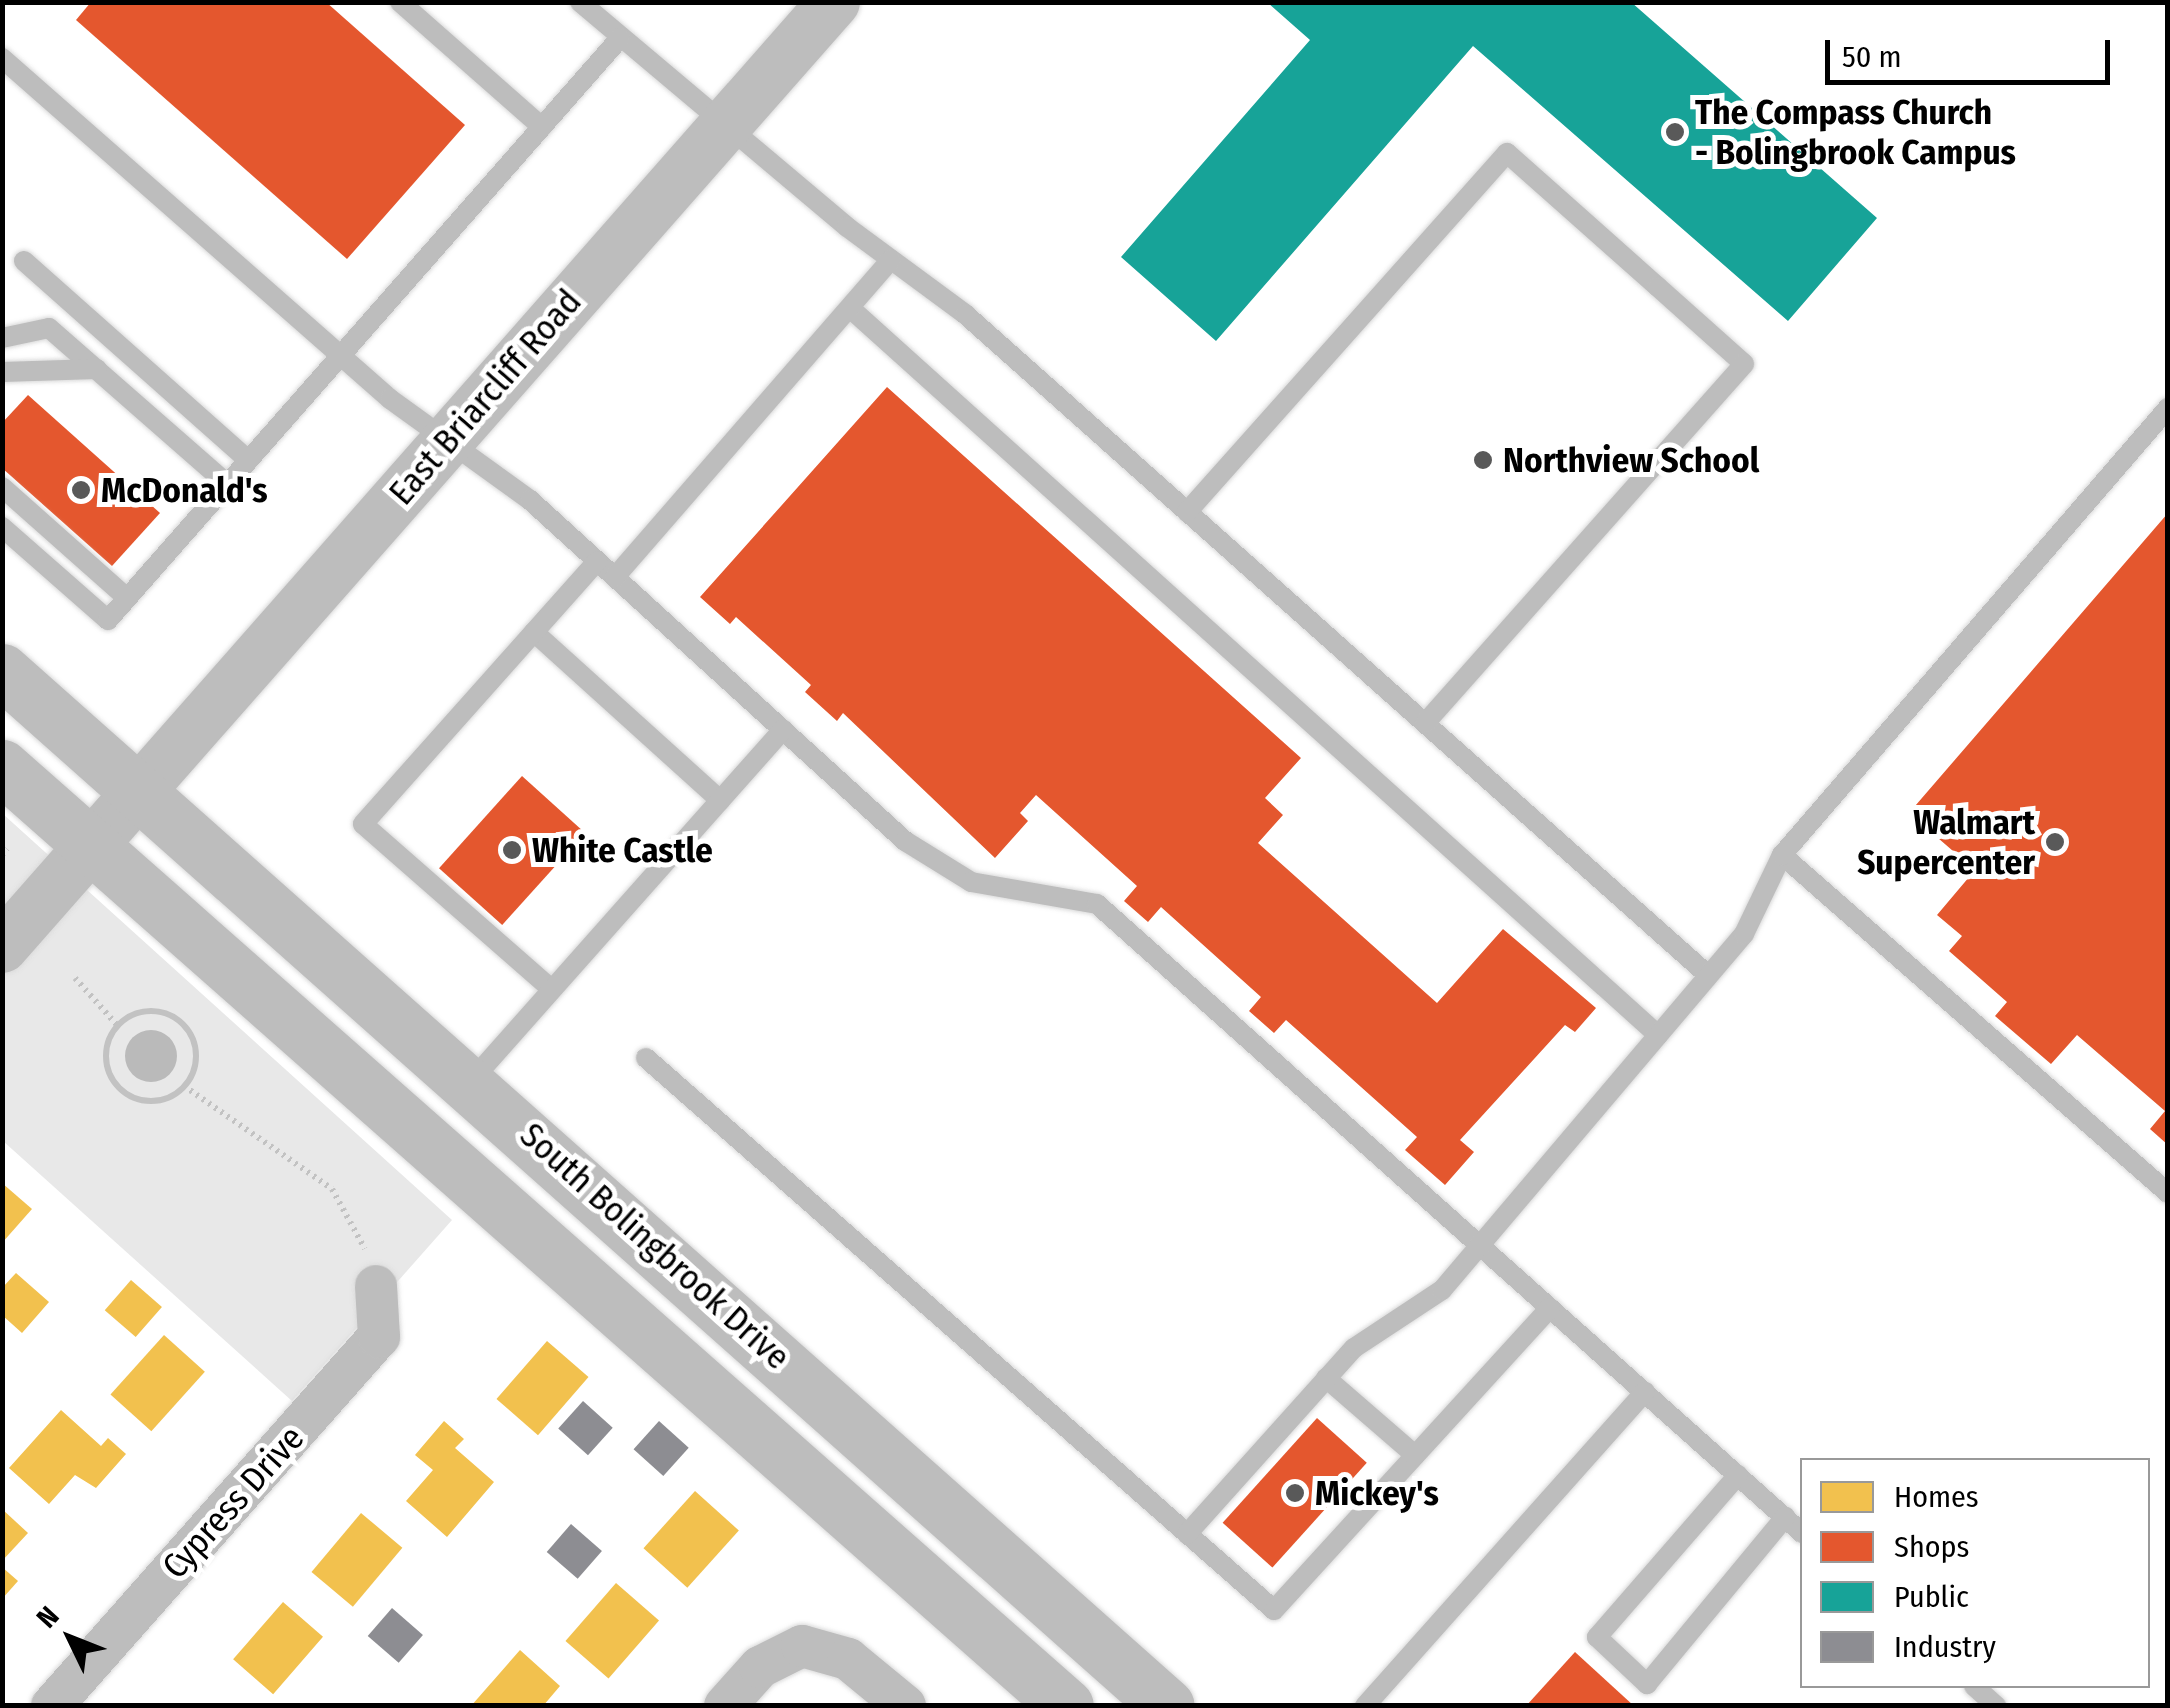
<!DOCTYPE html>
<html>
<head>
<meta charset="utf-8">
<style>
  body { margin:0 }
  #map { position:relative; width:2170px; height:1708px; overflow:hidden; background:#fff; font-family:"Fira Sans Condensed",sans-serif }
  div>[style] { position:absolute }
  .green>* { inset:0; background:#e8e8e8 }
  .water>* { inset:0; background:#bababa }
  .round { border-radius:50% }
  .homes>* { inset:0; background:#f2c14e; transform-origin:0 0 }
  .shops>* { inset:0; background:#e4572e; transform-origin:0 0 }
  .public>* { inset:0; background:#17a398 }
  .industry>* { inset:0; background:#8d8d92; transform-origin:0 0 }
  .path>* { height:6px; margin-top:-3px; transform-origin:0; background:repeating-linear-gradient(90deg,#c2c2c2 0 2.5px,transparent 0 7.5px) }
  .path>.ring { margin:-3px; padding:0; box-sizing:content-box; background:none; border:6px solid #c2c2c2; border-radius:50% }
  .roads { filter:drop-shadow(0 0 2px #dbdbdb) drop-shadow(0 0 2px #dbdbdb) }
  .service>* { height:20px; margin:-10px; padding:0 10px; transform-origin:10px; border-radius:10px; background:#bdbdbd }
  .minor>* { height:42px; margin:-21px; padding:0 21px; transform-origin:21px; border-radius:21px; background:#bdbdbd }
  .tertiary>* { height:52px; margin:-26px; padding:0 26px; transform-origin:26px; border-radius:26px; background:#bdbdbd }
  .primary>* { height:55px; margin:-27.5px; padding:0 27.5px; transform-origin:27.5px; border-radius:27.5px; background:#bdbdbd }
  .dots>* { width:28px; height:28px; translate:-50% -50%; box-sizing:border-box; border:5px solid #fff; border-radius:50% }
  span { translate:-50% -50%; white-space:nowrap; text-align:center; line-height:1.15; -webkit-text-stroke:10px #fff; paint-order:stroke }
  .poi-label { font-size:35px; color:#000; font-weight:700 }
  .left { translate:0 -50%; text-align:left }
  .right { translate:-100% -50%; text-align:right }
  .street-label { font-size:35px; color:#000 }
  .frame { position:absolute; inset:0; border:5px solid #000; pointer-events:none }
  .legend { position:absolute; left:1800px; top:1458px; width:350px; height:230px; box-sizing:border-box; background:#fff; border:2px solid #999; margin:0; padding:12px 18px; list-style:none; font-size:30px; color:#000 }
  .legend li { display:flex; align-items:center; gap:20px; height:50px }
  .legend b { width:50px; border:2px solid #999 }
  .north { position:absolute; left:20px; top:1588px; width:100px; height:100px; -webkit-text-stroke:8px #fff; paint-order:stroke; rotate:313deg; font-size:28px; font-weight:700; line-height:40px; text-align:center; color:#000 }
  .north::after { content:''; display:block; margin:auto; width:35px; height:45px; background:#000; clip-path:polygon(50% 0,100% 100%,50% 72%,0 100%) }
  .scale { position:absolute; left:1825px; top:40px; width:285px; height:45px; box-sizing:border-box; border:5px solid #000; border-top:0; padding-left:12px; font-size:30px; line-height:35px; white-space:nowrap; color:#000; -webkit-text-stroke:8px #fff; paint-order:stroke }
</style>
</head>
<body>
<div id="map">
  <div class="green">
    <div style="clip-path:polygon(3px 814px,452px 1220px,292px 1401px,3px 1141px)"></div>
  </div>
  <div class="water">
    <div class="round" style="left:125px;top:1030px;width:52px;height:52px"></div>
  </div>
  <div class="homes">
    <div style="clip-path:polygon(2px 1183px,32px 1209px,2px 1243px)"></div>
    <div style="clip-path:polygon(16px 1273px,49px 1302px,22px 1333px,2px 1315px,2px 1288px)"></div>
    <div style="left:131px;top:1280px;width:41px;height:40px;rotate:41deg"></div>
    <div style="left:164px;top:1335px;width:55px;height:80px;rotate:42deg"></div>
    <div style="left:547px;top:1341px;width:55px;height:77px;rotate:41deg"></div>
    <div style="clip-path:polygon(61px 1410px,101px 1446px,108px 1438px,126px 1454px,96px 1488px,75px 1475px,49px 1504px,9px 1468px)"></div>
    <div style="clip-path:polygon(444px 1421px,464px 1439px,455px 1448px,494px 1482px,447px 1537px,406px 1501px,433px 1470px,415px 1455px)"></div>
    <div style="left:695px;top:1491px;width:59px;height:77px;rotate:42deg"></div>
    <div style="clip-path:polygon(2px 1509px,28px 1533px,2px 1561px)"></div>
    <div style="left:361px;top:1513px;width:54px;height:77px;rotate:40deg"></div>
    <div style="clip-path:polygon(2px 1567px,18px 1581px,2px 1599px)"></div>
    <div style="left:616px;top:1583px;width:57px;height:77px;rotate:41deg"></div>
    <div style="left:283px;top:1602px;width:53px;height:76px;rotate:41deg"></div>
    <div style="clip-path:polygon(520px 1650px,560px 1686px,543px 1706px,471px 1706px)"></div>
  </div>
  <div class="shops">
    <div style="clip-path:polygon(91px 2px,326px 2px,465px 125px,347px 259px,76px 20px)"></div>
    <div style="clip-path:polygon(887px 387px,1301px 758px,1265px 798px,1283px 815px,1258px 843px,1437px 1003px,1503px 929px,1596px 1008px,1575px 1032px,1565px 1025px,1460px 1140px,1474px 1152px,1445px 1185px,1405px 1150px,1417px 1137px,1286px 1020px,1274px 1033px,1249px 1011px,1261px 997px,1161px 907px,1148px 922px,1124px 901px,1137px 886px,1036px 795px,1020px 813px,1028px 821px,995px 858px,843px 713px,837px 721px,805px 692px,811px 685px,736px 617px,730px 624px,700px 597px)"></div>
    <div style="clip-path:polygon(28px 395px,160px 513px,112px 566px,2px 468px,2px 423px)"></div>
    <div style="clip-path:polygon(2168px 513px,2168px 1145px,2150px 1129px,2165px 1111px,2077px 1035px,2051px 1064px,1995px 1016px,2007px 1002px,1949px 951px,1962px 936px,1937px 915px,1975px 870px,1909px 813px)"></div>
    <div style="left:522px;top:776px;width:85px;height:124px;rotate:42deg"></div>
    <div style="left:1317px;top:1418px;width:67px;height:141px;rotate:42deg"></div>
    <div style="clip-path:polygon(1575px 1652px,1634px 1706px,1526px 1706px)"></div>
  </div>
  <div class="public">
    <div style="clip-path:polygon(1267px 2px,1631px 2px,1877px 218px,1788px 321px,1473px 46px,1216px 341px,1121px 257px,1310px 40px)"></div>
  </div>
  <div class="industry">
    <div style="left:583px;top:1401px;width:40px;height:37px;rotate:42deg"></div>
    <div style="left:659px;top:1421px;width:40px;height:38px;rotate:42deg"></div>
    <div style="left:571px;top:1524px;width:41px;height:37px;rotate:41deg"></div>
    <div style="left:392px;top:1608px;width:41px;height:37px;rotate:41deg"></div>
  </div>
  <div class="path">
    <div style="left:2px;top:855px;width:8px;rotate:-50deg"></div>
    <div style="left:75px;top:978px;width:63px;rotate:48.2deg"></div>
    <div class="ring" style="left:106px;top:1011px;width:84px;height:84px"></div>
    <div style="left:184px;top:1086px;width:180px;rotate:34.8deg"></div>
    <div style="left:332px;top:1189px;width:68px;rotate:61.2deg"></div>
  </div>
  <div class="roads">
    <div class="service">
      <div style="left:400px;top:2px;width:189px;rotate:41.4deg"></div>
      <div style="left:580px;top:2px;width:349px;rotate:40.1deg"></div>
      <div style="left:847px;top:227px;width:147px;rotate:36.4deg"></div>
      <div style="left:965px;top:314px;width:994px;rotate:41.66deg"></div>
      <div style="left:2px;top:58px;width:517px;rotate:41.31deg"></div>
      <div style="left:390px;top:399px;width:173px;rotate:35.8deg"></div>
      <div style="left:530px;top:500px;width:507px;rotate:42.28deg"></div>
      <div style="left:905px;top:841px;width:78px;rotate:31.8deg"></div>
      <div style="left:971px;top:882px;width:128px;rotate:9.9deg"></div>
      <div style="left:1097px;top:904px;width:945px;rotate:41.74deg"></div>
      <div style="left:24px;top:261px;width:300px;rotate:41.6deg"></div>
      <div style="left:850px;top:308px;width:1087px;rotate:41.98deg"></div>
      <div style="left:2px;top:338px;width:48px;rotate:-12deg"></div>
      <div style="left:49px;top:328px;width:237px;rotate:41.2deg"></div>
      <div style="left:2px;top:372px;width:95px;rotate:-1.8deg"></div>
      <div style="left:2px;top:487px;width:167px;rotate:41.6deg"></div>
      <div style="left:1187px;top:512px;width:481px;rotate:-48.3deg"></div>
      <div style="left:1507px;top:153px;width:202px;rotate:41.6deg"></div>
      <div style="left:1658px;top:287px;width:115px;rotate:41.8deg"></div>
      <div style="left:1744px;top:364px;width:480px;rotate:131.6deg"></div>
      <div style="left:2px;top:527px;width:141px;rotate:41.3deg"></div>
      <div style="left:108px;top:620px;width:775px;rotate:-48.66deg"></div>
      <div style="left:615px;top:577px;width:420px;rotate:-49deg"></div>
      <div style="left:534px;top:632px;width:251px;rotate:42.1deg"></div>
      <div style="left:1782px;top:855px;width:513px;rotate:41.21deg"></div>
      <div style="left:549px;top:987px;width:247px;rotate:-138.8deg"></div>
      <div style="left:363px;top:824px;width:352px;rotate:-48.3deg"></div>
      <div style="left:646px;top:1058px;width:836px;rotate:41.31deg"></div>
      <div style="left:1274px;top:1610px;width:409px;rotate:-47.6deg"></div>
      <div style="left:471px;top:1081px;width:470px;rotate:-48.4deg"></div>
      <div style="left:1326px;top:1378px;width:118px;rotate:40.9deg"></div>
      <div style="left:1738px;top:1475px;width:215px;rotate:131deg"></div>
      <div style="left:1597px;top:1637px;width:69px;rotate:43.2deg"></div>
      <div style="left:1647px;top:1684px;width:217px;rotate:-50.4deg"></div>
      <div style="left:1187px;top:1534px;width:250px;rotate:-48.1deg"></div>
      <div style="left:1354px;top:1348px;width:105px;rotate:-33.4deg"></div>
      <div style="left:1442px;top:1290px;width:467px;rotate:-49.7deg"></div>
      <div style="left:1744px;top:934px;width:88px;rotate:-64.3deg"></div>
      <div style="left:1782px;top:855px;width:591px;rotate:-49.19deg"></div>
      <div style="left:1974px;top:1686px;width:30px;rotate:42deg"></div>
      <div style="left:1365px;top:1706px;width:421px;rotate:-48.3deg"></div>
    </div>
    <div class="minor">
      <div style="left:52px;top:1706px;width:493px;rotate:-48.5deg"></div>
      <div style="left:379px;top:1337px;width:51px;rotate:-93.4deg"></div>
      <div style="left:725px;top:1706px;width:52px;rotate:-48.1deg"></div>
      <div style="left:760px;top:1667px;width:47px;rotate:-26.6deg"></div>
      <div style="left:802px;top:1646px;width:48px;rotate:15.8deg"></div>
      <div style="left:848px;top:1659px;width:74px;rotate:39.5deg"></div>
    </div>
    <div class="tertiary">
      <div style="left:2px;top:947px;width:1259px;rotate:-48.64deg"></div>
    </div>
    <div class="primary">
      <div style="left:2px;top:671px;width:1558px;rotate:41.62deg"></div>
      <div style="left:2px;top:767px;width:1419px;rotate:41.43deg"></div>
    </div>
  </div>
  <div class="dots">
    <div style="left:1675px;top:132px;background:#595959"></div>
    <div style="left:1483px;top:460px;background:#595959"></div>
    <div style="left:81px;top:490px;background:#595959"></div>
    <div style="left:2055px;top:842px;background:#595959"></div>
    <div style="left:512px;top:850px;background:#595959"></div>
    <div style="left:1295px;top:1493px;background:#595959"></div>
  </div>
  <div class="poi-label">
    <span class="left" style="left:1695px;top:132px">The Compass Church<br>- Bolingbrook Campus</span>
    <span class="left" style="left:1503px;top:460px">Northview School</span>
    <span class="left" style="left:101px;top:490px">McDonald's</span>
    <span class="right" style="left:2035px;top:842px">Walmart<br>Supercenter</span>
    <span class="left" style="left:532px;top:850px">White Castle</span>
    <span class="left" style="left:1315px;top:1493px">Mickey's</span>
  </div>
  <div class="street-label">
    <span style="left:485px;top:397px;rotate:-49deg">East Briarcliff Road</span>
    <span style="left:655px;top:1246px;rotate:42deg">South Bolingbrook Drive</span>
    <span style="left:233px;top:1502px;rotate:-48deg">Cypress Drive</span>
  </div>
  <div class="frame"></div>
  <ul class="legend">
  <li><b style="height:28px;background:#f2c14e"></b>Homes</li>
  <li><b style="height:28px;background:#e4572e"></b>Shops</li>
  <li><b style="height:28px;background:#17a398"></b>Public</li>
  <li><b style="height:28px;background:#8d8d92"></b>Industry</li>
  </ul>
  <div class="north">N</div>
  <div class="scale">50 m</div>
</div>
</body>
</html>
